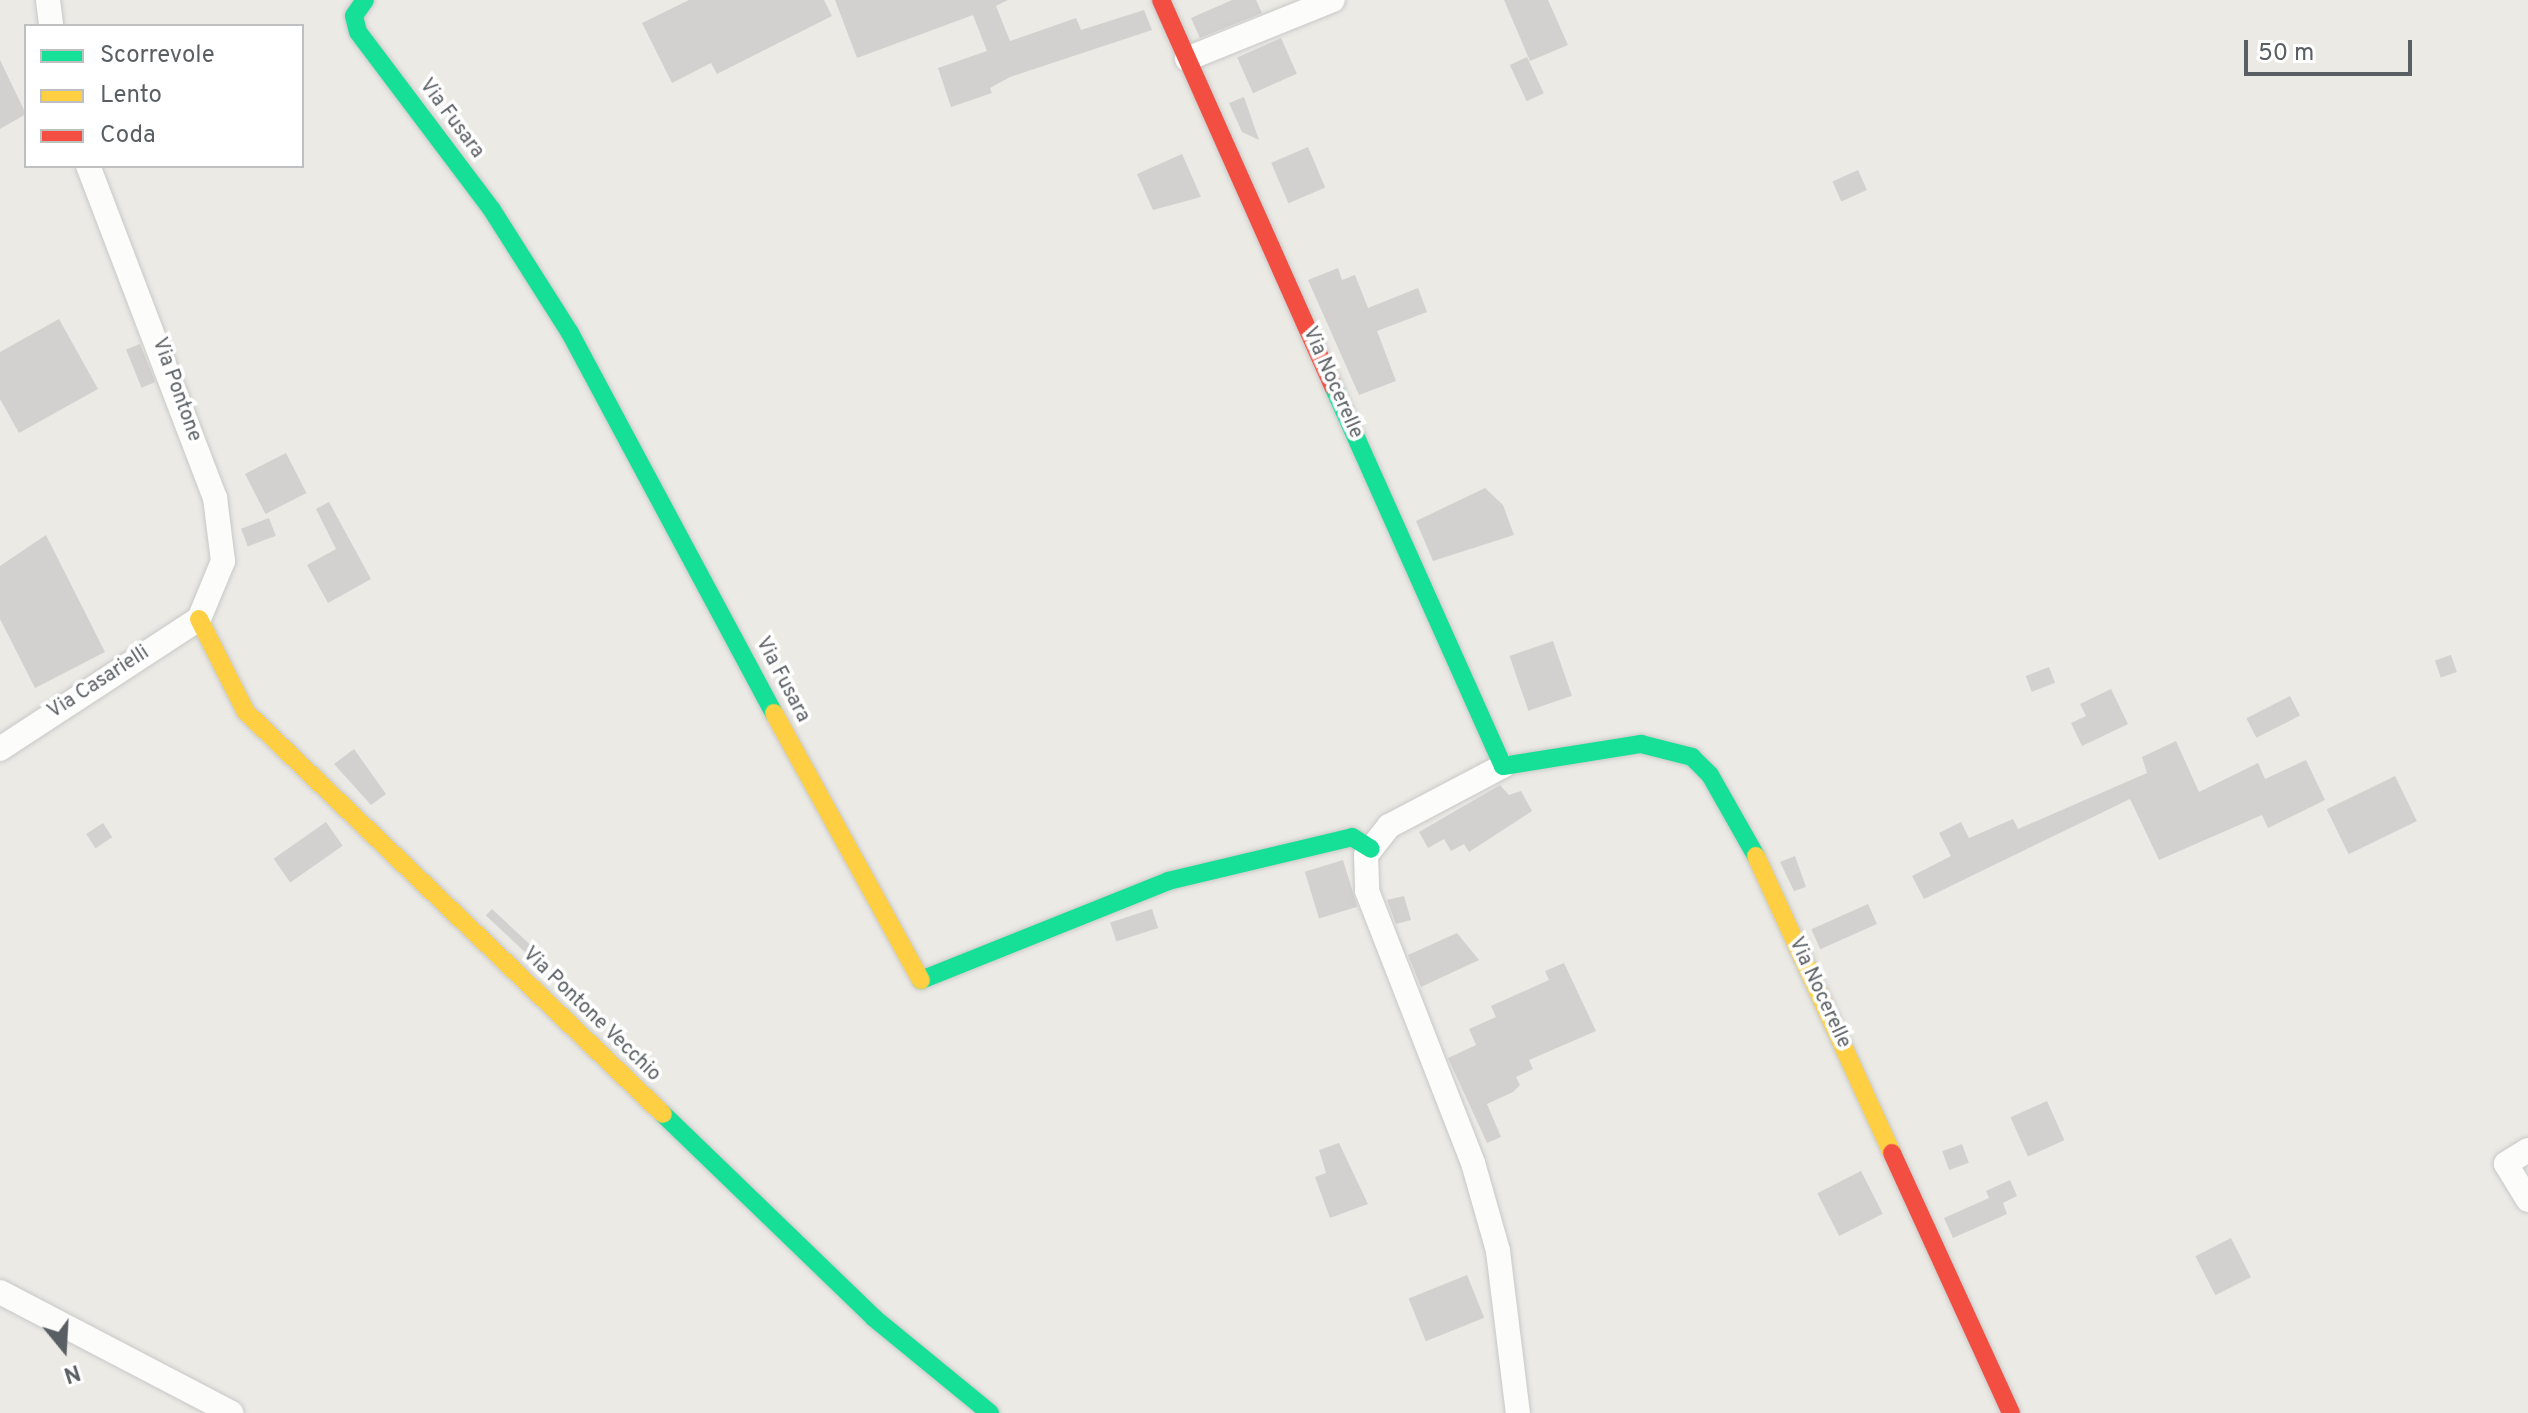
<!DOCTYPE html>
<style>
body{margin:0}
#map{position:relative;width:2528px;height:1413px;overflow:hidden;background:#ebeae5;font-family:Overpass,sans-serif}
div>[style]{position:absolute}
.building>*{inset:0;background:#d3d1cf;transform-origin:0 0}
.roads{filter:drop-shadow(0 0 2px #c8c8c7) drop-shadow(0 0 2px #c8c8c7)}
.street>*{height:24px;margin:-12px;padding:0 12px;transform-origin:12px;border-radius:12px;background:#fcfcfb}
.fast>*{height:18px;margin:-9px;padding:0 9px;transform-origin:9px;border-radius:9px;background:#16e098}
.slow>*{height:18px;margin:-9px;padding:0 9px;transform-origin:9px;border-radius:9px;background:#ffcf43}
.jam>*{height:18px;margin:-9px;padding:0 9px;transform-origin:9px;border-radius:9px;background:#f24e42}
span{translate:-50% -50%;white-space:nowrap;text-align:center;line-height:1.15;-webkit-text-stroke:7px #fff;paint-order:stroke}
.street-label{font-size:20px;color:#5a5f63}
.legend{position:absolute;left:24px;top:24px;width:280px;height:144px;box-sizing:border-box;background:#fff;border:2px solid #bdbfc1;margin:0;padding:10px 14px;list-style:none;font-size:24px;color:#5a5f63}
.legend li{display:flex;align-items:center;gap:16px;height:40px}
.legend b{width:40px;border:2px solid #bdbfc1}
.north{position:absolute;left:24px;top:1309px;width:80px;height:80px;-webkit-text-stroke:6px #fff;paint-order:stroke;rotate:162deg;font-size:22px;font-weight:700;line-height:32px;text-align:center;color:#5a5f63}
.north::after{content:'';display:block;margin:auto;width:28px;height:36px;background:#5a5f63;clip-path:polygon(50% 0,100% 100%,50% 72%,0 100%)}
.scale{position:absolute;left:2244px;top:40px;width:168px;height:36px;box-sizing:border-box;border:4px solid #5a5f63;border-top:0;padding-left:10px;font-size:24px;line-height:28px;white-space:nowrap;color:#5a5f63;-webkit-text-stroke:6px #fff;paint-order:stroke}
</style>
<div id="map">
<div class="building">
<i style="clip-path:polygon(689px 0,824px 0,832px 16px,717px 74px,711px 63px,672px 83px,642px 23px)"></i>
<i style="clip-path:polygon(835px 0,1008px 0,996px 6px,1010px 41px,1076px 18px,1081px 30px,1144px 10px,1152px 30px,1010px 77px,990px 88px,992px 93px,951px 107px,938px 68px,987px 51px,973px 15px,857px 58px)"></i>
<i style="clip-path:polygon(1232px 0,1256px 0,1262px 13px,1200px 38px,1191px 18px)"></i>
<i style="clip-path:polygon(1504px 0,1548px 0,1568px 45px,1530px 61px)"></i>
<i style="left:1281px;top:38px;width:39px;height:48px;rotate:66deg"></i>
<i style="left:1527px;top:57px;width:40px;height:19px;rotate:65deg"></i>
<i style="clip-path:polygon(0 60px,26px 114px,0 129px)"></i>
<i style="clip-path:polygon(1244px 97px,1259px 140px,1242px 132px,1229px 103px)"></i>
<i style="left:1308px;top:147px;width:44px;height:40px;rotate:67deg"></i>
<i style="clip-path:polygon(1182px 154px,1201px 197px,1153px 210px,1137px 174px)"></i>
<i style="left:1858px;top:170px;width:22px;height:28px;rotate:66deg"></i>
<i style="clip-path:polygon(1338px 268px,1342px 280px,1355px 275px,1368px 308px,1418px 288px,1427px 312px,1377px 331px,1396px 381px,1359px 395px,1308px 280px)"></i>
<i style="clip-path:polygon(59px 319px,98px 389px,19px 433px,0 399px,0 352px)"></i>
<i style="left:140px;top:344px;width:41px;height:15px;rotate:68deg"></i>
<i style="left:286px;top:453px;width:45px;height:46px;rotate:63deg"></i>
<i style="clip-path:polygon(1485px 488px,1503px 505px,1514px 535px,1433px 561px,1416px 521px)"></i>
<i style="clip-path:polygon(329px 502px,371px 579px,328px 603px,307px 565px,336px 549px,316px 509px)"></i>
<i style="left:269px;top:518px;width:19px;height:30px;rotate:69deg"></i>
<i style="clip-path:polygon(46px 535px,105px 652px,35px 688px,0 619px,0 566px)"></i>
<i style="left:1553px;top:641px;width:58px;height:46px;rotate:71deg"></i>
<i style="left:2451px;top:655px;width:18px;height:17px;rotate:71deg"></i>
<i style="left:2049px;top:667px;width:17px;height:25px;rotate:69deg"></i>
<i style="clip-path:polygon(2111px 689px,2128px 724px,2082px 746px,2071px 723px,2086px 716px,2080px 704px)"></i>
<i style="left:2290px;top:696px;width:22px;height:49px;rotate:63deg"></i>
<i style="clip-path:polygon(2176px 741px,2199px 792px,2258px 763px,2265px 779px,2306px 760px,2325px 800px,2268px 828px,2262px 815px,2159px 860px,2130px 799px,1924px 899px,1912px 876px,1951px 856px,1939px 833px,1961px 822px,1969px 838px,2013px 819px,2018px 829px,2147px 773px,2142px 757px)"></i>
<i style="clip-path:polygon(354px 749px,386px 794px,371px 805px,334px 764px)"></i>
<i style="left:2395px;top:776px;width:50px;height:76px;rotate:64deg"></i>
<i style="clip-path:polygon(1500px 785px,1509px 795px,1521px 791px,1532px 811px,1469px 852px,1464px 844px,1451px 851px,1444px 839px,1428px 848px,1419px 832px)"></i>
<i style="left:326px;top:822px;width:29px;height:64px;rotate:55deg"></i>
<i style="left:103px;top:823px;width:17px;height:20px;rotate:57deg"></i>
<i style="clip-path:polygon(1795px 856px,1806px 887px,1794px 891px,1780px 862px)"></i>
<i style="left:1343px;top:860px;width:49px;height:40px;rotate:73deg"></i>
<i style="clip-path:polygon(1404px 896px,1411px 920px,1396px 924px,1387px 900px)"></i>
<i style="left:1868px;top:904px;width:22px;height:62px;rotate:66deg"></i>
<i style="left:492px;top:909px;width:74px;height:9px;rotate:43deg"></i>
<i style="left:1152px;top:909px;width:20px;height:44px;rotate:72deg"></i>
<i style="clip-path:polygon(1457px 933px,1479px 960px,1421px 987px,1408px 955px)"></i>
<i style="clip-path:polygon(1564px 963px,1596px 1031px,1529px 1060px,1533px 1069px,1516px 1077px,1520px 1085px,1513px 1092px,1487px 1104px,1501px 1137px,1487px 1143px,1448px 1058px,1476px 1045px,1469px 1029px,1496px 1017px,1491px 1006px,1549px 980px,1545px 971px)"></i>
<i style="left:2047px;top:1101px;width:43px;height:40px;rotate:66deg"></i>
<i style="clip-path:polygon(1339px 1143px,1368px 1204px,1330px 1218px,1315px 1177px,1326px 1173px,1319px 1150px)"></i>
<i style="left:1962px;top:1144px;width:20px;height:21px;rotate:70deg"></i>
<i style="left:1861px;top:1171px;width:48px;height:49px;rotate:63deg"></i>
<i style="clip-path:polygon(2010px 1180px,2017px 1196px,2003px 1203px,2007px 1214px,1953px 1238px,1944px 1218px,1989px 1198px,1986px 1191px)"></i>
<i style="left:2231px;top:1238px;width:44px;height:40px;rotate:63deg"></i>
<i style="left:1467px;top:1275px;width:46px;height:63px;rotate:68deg"></i>
</div>
<div class="roads">
<div class="street">
<i style="left:48px;top:0;width:26px;rotate:83deg"></i>
<i style="left:1187px;top:59px;width:157px;rotate:-22deg"></i>
<i style="left:0;top:749px;width:238px;rotate:-33.2deg"></i>
<i style="left:199px;top:619px;width:63px;rotate:-67.5deg"></i>
<i style="left:223px;top:561px;width:64px;rotate:-97.2deg"></i>
<i style="left:215px;top:498px;width:355px;rotate:-110.9deg"></i>
<i style="left:1503px;top:766px;width:129px;rotate:152.2deg"></i>
<i style="left:1389px;top:826px;width:37px;rotate:128deg"></i>
<i style="left:1366px;top:855px;width:36px;rotate:88deg"></i>
<i style="left:1367px;top:891px;width:292px;rotate:68.7deg"></i>
<i style="left:1473px;top:1163px;width:91px;rotate:74.1deg"></i>
<i style="left:1498px;top:1251px;width:163px;rotate:83deg"></i>
<i style="left:2528px;top:1150px;width:26px;rotate:148deg"></i>
<i style="left:2506px;top:1164px;width:42px;rotate:58.6deg"></i>
<i style="left:0;top:1292px;width:261px;rotate:27.6deg"></i>
</div>
<div class="fast">
<i style="left:365px;top:0;width:19px;rotate:125deg"></i>
<i style="left:354px;top:16px;width:16px;rotate:76deg"></i>
<i style="left:358px;top:32px;width:223px;rotate:53deg"></i>
<i style="left:492px;top:210px;width:146px;rotate:57.6deg"></i>
<i style="left:570px;top:333px;width:431px;rotate:61.8deg"></i>
<i style="left:1333px;top:386px;width:416px;rotate:65.9deg"></i>
<i style="left:1503px;top:766px;width:140px;rotate:-9.1deg"></i>
<i style="left:1641px;top:744px;width:53px;rotate:14.3deg"></i>
<i style="left:1692px;top:757px;width:25px;rotate:45deg"></i>
<i style="left:1710px;top:775px;width:93px;rotate:60.4deg"></i>
<i style="left:921px;top:980px;width:266px;rotate:-21.8deg"></i>
<i style="left:1168px;top:881px;width:189px;rotate:-13.4deg"></i>
<i style="left:1352px;top:837px;width:22px;rotate:32deg"></i>
<i style="left:663px;top:1114px;width:293px;rotate:44deg"></i>
<i style="left:874px;top:1318px;width:150px;rotate:39.3deg"></i>
</div>
<div class="slow">
<i style="left:199px;top:619px;width:104px;rotate:63.2deg"></i>
<i style="left:246px;top:712px;width:579px;rotate:43.95deg"></i>
<i style="left:774px;top:713px;width:305px;rotate:61.2deg"></i>
<i style="left:1756px;top:856px;width:327px;rotate:65.4deg"></i>
</div>
<div class="jam">
<i style="left:1161px;top:0;width:423px;rotate:66deg"></i>
<i style="left:1892px;top:1153px;width:286px;rotate:65.4deg"></i>
</div>
</div>
<div class="street-label">
<span style="left:451px;top:119px;rotate:53deg">Via Fusara</span>
<span style="left:1332px;top:383px;rotate:66deg">Via Nocerelle</span>
<span style="left:176px;top:390px;rotate:70deg">Via Pontone</span>
<span style="left:782px;top:680px;rotate:62deg">Via Fusara</span>
<span style="left:99px;top:683px;rotate:-33deg">Via Casarielli</span>
<span style="left:1819px;top:993px;rotate:65deg">Via Nocerelle</span>
<span style="left:591px;top:1015px;rotate:44deg">Via Pontone Vecchio</span>
</div>
<ul class="legend">
<li><b style="height:10px;background:#16e098"></b>Scorrevole</li>
<li><b style="height:10px;background:#ffcf43"></b>Lento</li>
<li><b style="height:10px;background:#f24e42"></b>Coda</li>
</ul>
<div class="north">N</div>
<div class="scale">50 m</div>
</div>
